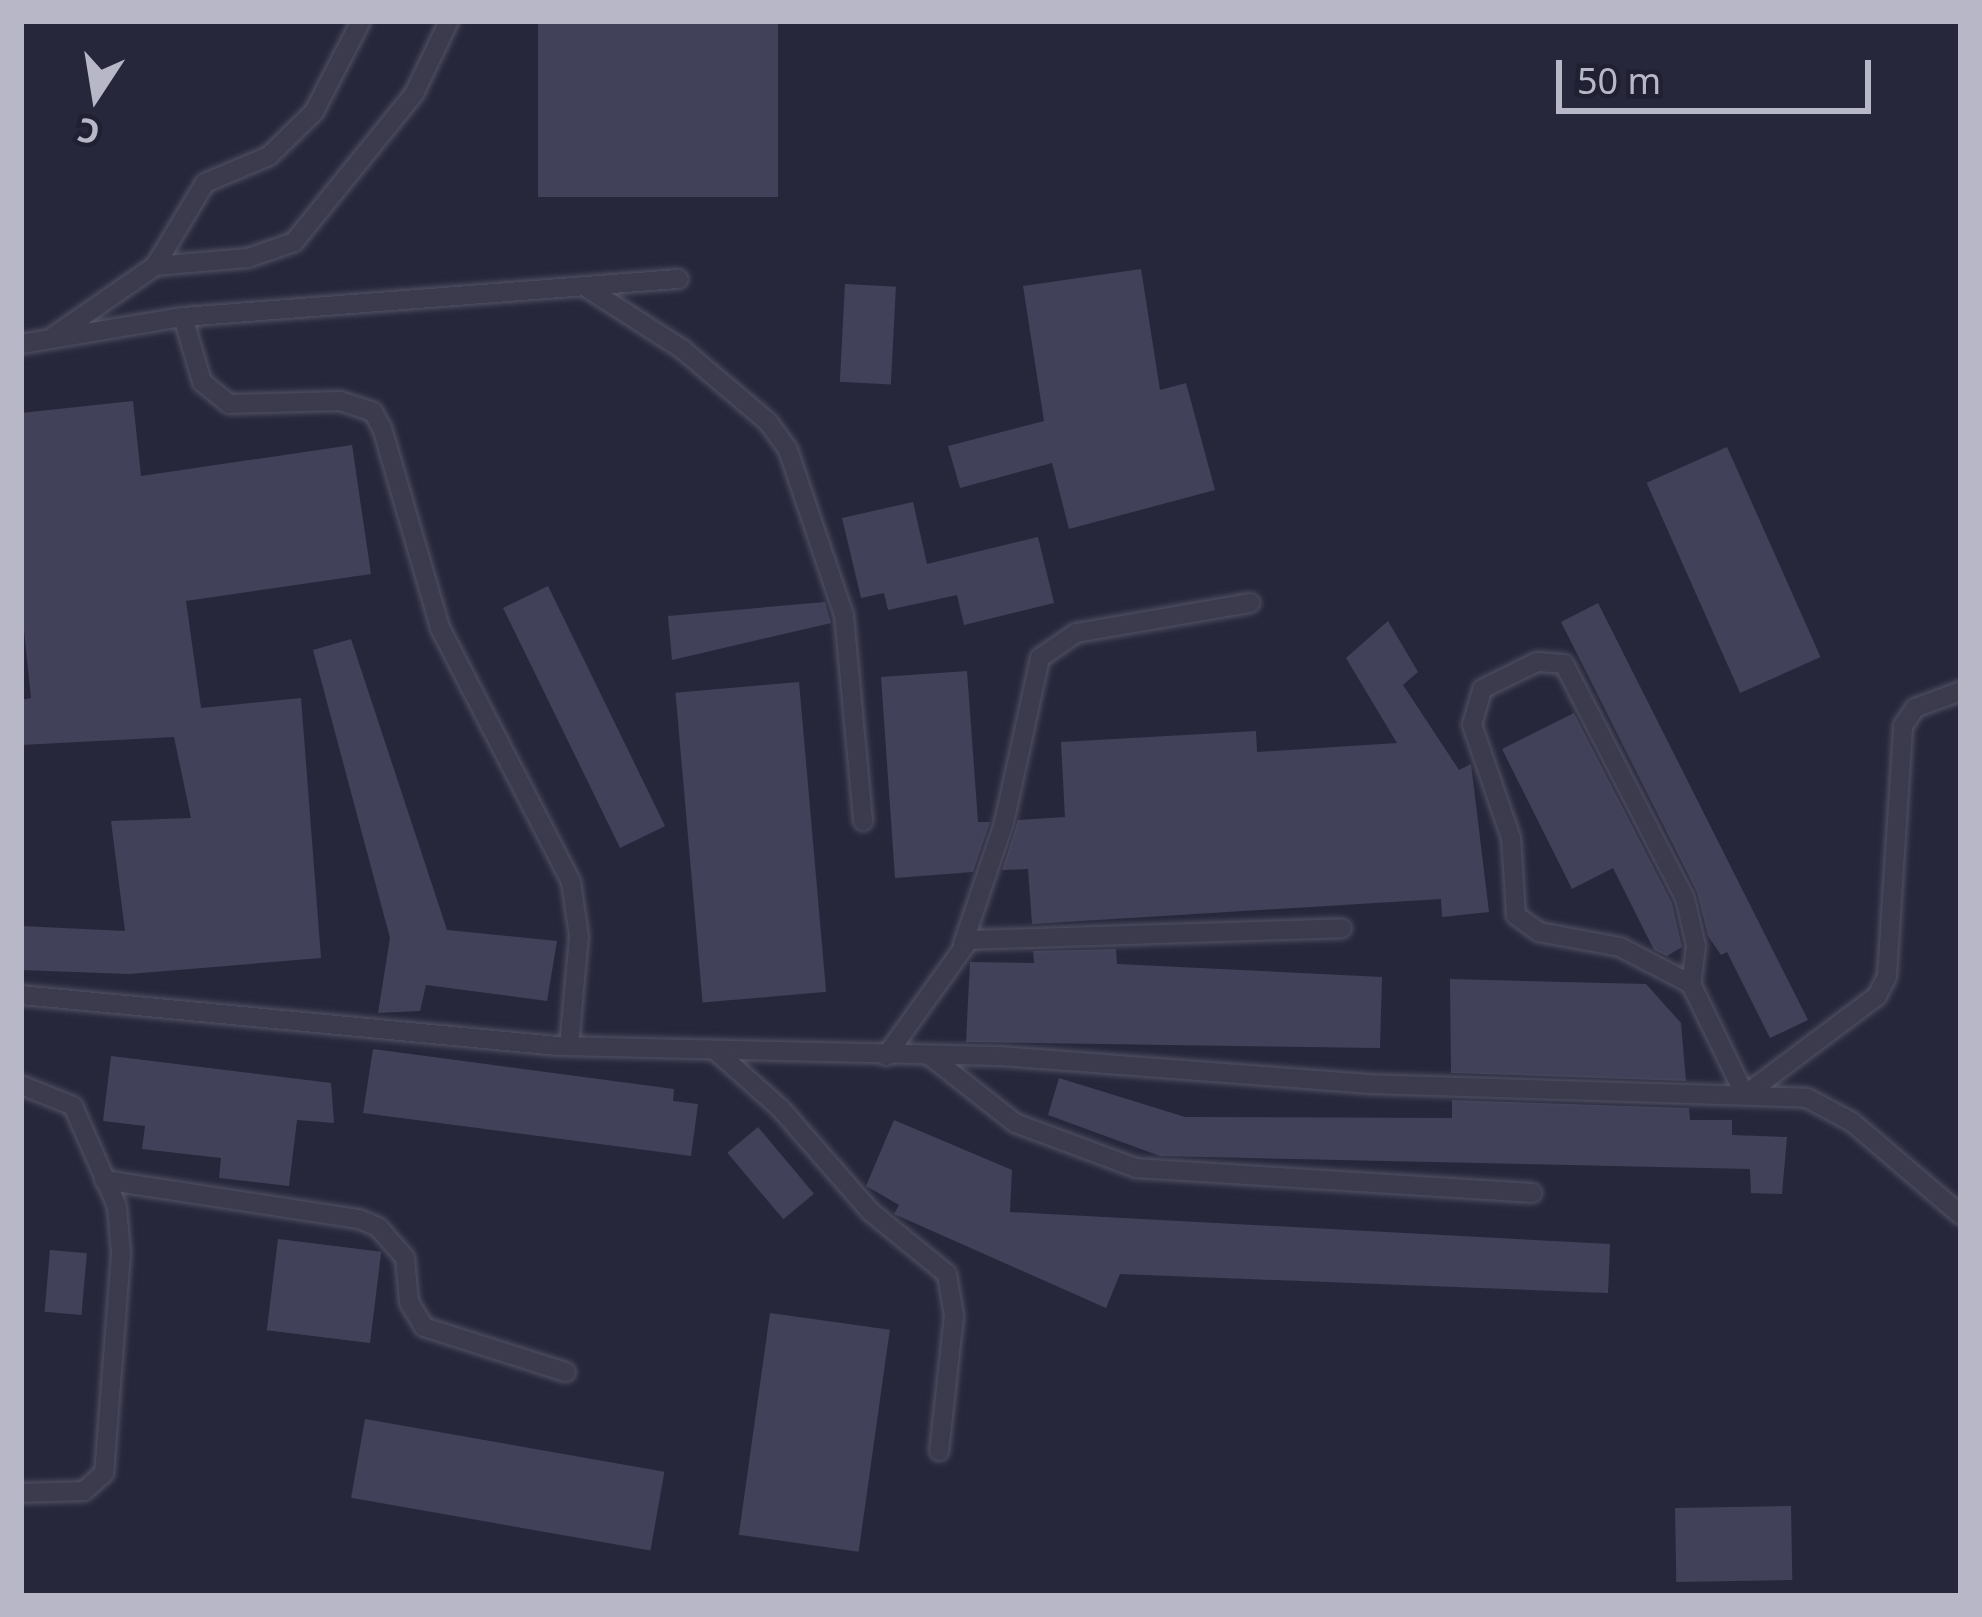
<!DOCTYPE html>
<meta charset="utf-8">
<style>
body{margin:0}
#map{position:relative;width:1982px;height:1617px;overflow:hidden;background:#27273c;font-family:"Noto Sans",sans-serif}
div>[style]{position:absolute}
.building>*{inset:0;background:#42415a;transform-origin:0 0}
.roads{filter:drop-shadow(0 0 3px #535365) drop-shadow(0 0 3px #535365)}
.service>*{height:18px;margin:-9px;padding:0 9px;transform-origin:9px;border-radius:9px;background:#3b3b4d}
span{translate:-50% -50%;white-space:nowrap;text-align:center;line-height:1.15;-webkit-text-stroke:10px #202032;paint-order:stroke}
.frame{position:absolute;inset:0;border:24px solid #b8b7c8;pointer-events:none}
.north{position:absolute;left:36px;top:36px;width:120px;height:120px;-webkit-text-stroke:9px #202032;paint-order:stroke;rotate:192deg;font-size:33px;font-weight:700;line-height:48px;text-align:center;color:#b8b7c8}
.north::after{content:'';display:block;margin:auto;width:42px;height:54px;background:#b8b7c8;clip-path:polygon(50% 0,100% 100%,50% 72%,0 100%)}
.scale{position:absolute;left:1556px;top:60px;width:315px;height:54px;box-sizing:border-box;border:6px solid #b8b7c8;border-top:0;padding-left:15px;font-size:36px;line-height:42px;white-space:nowrap;color:#b8b7c8;-webkit-text-stroke:9px #202032;paint-order:stroke}
</style>
<div id="map">
<div class="building">
<i style="left:538px;top:21px;width:240px;height:176px"></i>
<i style="clip-path:polygon(1141px 269px,1160px 390px,1186px 383px,1215px 490px,1069px 529px,1052px 463px,960px 488px,948px 446px,1044px 421px,1023px 286px)"></i>
<i style="left:845px;top:284px;width:51px;height:98px;rotate:3deg"></i>
<i style="clip-path:polygon(133px 401px,141px 476px,352px 445px,371px 574px,186px 601px,201px 708px,301px 698px,321px 958px,129px 974px,21px 970px,21px 926px,125px 931px,111px 821px,191px 818px,174px 737px,21px 745px,21px 700px,31px 698px,21px 602px,21px 413px)"></i>
<i style="left:1727px;top:447px;width:230px;height:88px;rotate:66deg"></i>
<i style="clip-path:polygon(913px 502px,927px 564px,1038px 537px,1054px 603px,964px 625px,957px 595px,888px 610px,884px 593px,861px 598px,842px 518px)"></i>
<i style="left:548px;top:586px;width:267px;height:50px;rotate:64deg"></i>
<i style="clip-path:polygon(825px 602px,831px 623px,672px 660px,668px 616px)"></i>
<i style="clip-path:polygon(1598px 603px,1808px 1020px,1770px 1038px,1727px 952px,1721px 955px,1708px 936px,1697px 892px,1561px 622px)"></i>
<i style="clip-path:polygon(1388px 621px,1418px 672px,1403px 685px,1459px 770px,1471px 764px,1489px 912px,1442px 917px,1441px 899px,1032px 924px,1028px 869px,1002px 870px,1018px 820px,1065px 817px,1061px 742px,1256px 731px,1257px 752px,1397px 743px,1346px 658px)"></i>
<i style="clip-path:polygon(351px 639px,447px 930px,557px 941px,547px 1001px,426px 985px,420px 1011px,378px 1013px,390px 938px,313px 650px)"></i>
<i style="clip-path:polygon(967px 671px,978px 822px,990px 822px,973px 872px,895px 878px,881px 677px)"></i>
<i style="left:799px;top:682px;width:311px;height:124px;rotate:85deg"></i>
<i style="clip-path:polygon(1574px 713px,1672px 903px,1682px 947px,1667px 956px,1654px 950px,1613px 868px,1572px 889px,1502px 749px)"></i>
<i style="clip-path:polygon(1116px 949px,1117px 964px,1382px 977px,1380px 1048px,966px 1042px,970px 962px,1034px 963px,1033px 951px)"></i>
<i style="clip-path:polygon(1450px 979px,1646px 984px,1681px 1023px,1686px 1081px,1451px 1073px)"></i>
<i style="clip-path:polygon(373px 1049px,674px 1089px,673px 1101px,698px 1104px,691px 1156px,363px 1113px)"></i>
<i style="clip-path:polygon(111px 1056px,331px 1083px,334px 1123px,297px 1120px,289px 1186px,219px 1178px,221px 1158px,142px 1149px,145px 1126px,103px 1121px)"></i>
<i style="clip-path:polygon(1059px 1078px,1185px 1117px,1452px 1118px,1452px 1100px,1689px 1108px,1690px 1120px,1732px 1120px,1732px 1135px,1787px 1137px,1782px 1194px,1751px 1193px,1750px 1169px,1160px 1156px,1048px 1115px)"></i>
<i style="clip-path:polygon(894px 1120px,1012px 1170px,1010px 1212px,1610px 1244px,1608px 1293px,1120px 1274px,1106px 1308px,894px 1214px,899px 1205px,866px 1186px)"></i>
<i style="left:758px;top:1127px;width:87px;height:40px;rotate:50deg"></i>
<i style="left:278px;top:1239px;width:104px;height:92px;rotate:7deg"></i>
<i style="left:50px;top:1250px;width:37px;height:62px;rotate:5deg"></i>
<i style="left:770px;top:1313px;width:121px;height:224px;rotate:8deg"></i>
<i style="left:365px;top:1419px;width:304px;height:80px;rotate:10deg"></i>
<i style="left:1791px;top:1506px;width:74px;height:116px;rotate:89deg"></i>
</div>
<div class="roads">
<div class="service">
<i style="left:155px;top:266px;width:97px;rotate:-58.9deg"></i>
<i style="left:205px;top:183px;width:69px;rotate:-22.9deg"></i>
<i style="left:269px;top:156px;width:63px;rotate:-44.4deg"></i>
<i style="left:314px;top:112px;width:102px;rotate:-62.7deg"></i>
<i style="left:587px;top:288px;width:113px;rotate:32.7deg"></i>
<i style="left:682px;top:349px;width:113px;rotate:40.3deg"></i>
<i style="left:768px;top:422px;width:34px;rotate:54deg"></i>
<i style="left:788px;top:450px;width:174px;rotate:71.3deg"></i>
<i style="left:844px;top:615px;width:207px;rotate:84.7deg"></i>
<i style="left:183px;top:317px;width:68px;rotate:73.7deg"></i>
<i style="left:202px;top:382px;width:35px;rotate:39deg"></i>
<i style="left:229px;top:404px;width:111px;rotate:-1.5deg"></i>
<i style="left:340px;top:401px;width:35px;rotate:18deg"></i>
<i style="left:373px;top:412px;width:18px;rotate:61deg"></i>
<i style="left:382px;top:428px;width:208px;rotate:73.8deg"></i>
<i style="left:440px;top:628px;width:286px;rotate:62.7deg"></i>
<i style="left:571px;top:882px;width:55px;rotate:81.6deg"></i>
<i style="left:579px;top:936px;width:110px;rotate:95.2deg"></i>
<i style="left:54px;top:336px;width:123px;rotate:-34.7deg"></i>
<i style="left:155px;top:266px;width:93px;rotate:-4.9deg"></i>
<i style="left:248px;top:258px;width:49px;rotate:-19.2deg"></i>
<i style="left:294px;top:242px;width:191px;rotate:-51deg"></i>
<i style="left:414px;top:94px;width:81px;rotate:-64.4deg"></i>
<i style="left:21px;top:344px;width:164px;rotate:-9.5deg"></i>
<i style="left:183px;top:317px;width:497px;rotate:-4.4deg"></i>
<i style="left:963px;top:944px;width:128px;rotate:-71.3deg"></i>
<i style="left:1004px;top:823px;width:169px;rotate:-77.7deg"></i>
<i style="left:1040px;top:658px;width:44px;rotate:-34.8deg"></i>
<i style="left:1076px;top:633px;width:177px;rotate:-9.8deg"></i>
<i style="left:1691px;top:984px;width:80px;rotate:-152.5deg"></i>
<i style="left:1620px;top:947px;width:82px;rotate:-169.5deg"></i>
<i style="left:1539px;top:932px;width:29px;rotate:-144deg"></i>
<i style="left:1516px;top:915px;width:77px;rotate:-93.7deg"></i>
<i style="left:1511px;top:838px;width:120px;rotate:-109deg"></i>
<i style="left:1472px;top:725px;width:37px;rotate:-74deg"></i>
<i style="left:1482px;top:689px;width:61px;rotate:-26.1deg"></i>
<i style="left:1537px;top:662px;width:27px;rotate:4deg"></i>
<i style="left:1564px;top:664px;width:263px;rotate:62.7deg"></i>
<i style="left:1685px;top:898px;width:49px;rotate:77.1deg"></i>
<i style="left:1696px;top:946px;width:38px;rotate:97deg"></i>
<i style="left:1691px;top:984px;width:123px;rotate:64.1deg"></i>
<i style="left:1745px;top:1095px;width:165px;rotate:-36.9deg"></i>
<i style="left:1877px;top:996px;width:22px;rotate:-63deg"></i>
<i style="left:1887px;top:976px;width:251px;rotate:-86.3deg"></i>
<i style="left:1903px;top:726px;width:22px;rotate:-56deg"></i>
<i style="left:1915px;top:708px;width:49px;rotate:-20.3deg"></i>
<i style="left:21px;top:995px;width:539px;rotate:5.43deg"></i>
<i style="left:558px;top:1046px;width:441px;rotate:1.3deg"></i>
<i style="left:999px;top:1056px;width:370px;rotate:4.3deg"></i>
<i style="left:1368px;top:1084px;width:439px;rotate:1.8deg"></i>
<i style="left:1807px;top:1098px;width:51px;rotate:28.1deg"></i>
<i style="left:1852px;top:1122px;width:143px;rotate:40.5deg"></i>
<i style="left:716px;top:1051px;width:87px;rotate:41.7deg"></i>
<i style="left:781px;top:1109px;width:137px;rotate:48.9deg"></i>
<i style="left:871px;top:1212px;width:98px;rotate:39.2deg"></i>
<i style="left:947px;top:1274px;width:43px;rotate:80.5deg"></i>
<i style="left:954px;top:1316px;width:136px;rotate:96.3deg"></i>
<i style="left:886px;top:1056px;width:143px;rotate:-54.4deg"></i>
<i style="left:969px;top:940px;width:373px;rotate:-1.8deg"></i>
<i style="left:930px;top:1056px;width:108px;rotate:38.2deg"></i>
<i style="left:1015px;top:1123px;width:129px;rotate:20.4deg"></i>
<i style="left:1136px;top:1168px;width:397px;rotate:3.6deg"></i>
<i style="left:21px;top:1085px;width:56px;rotate:22deg"></i>
<i style="left:73px;top:1106px;width:109px;rotate:66.3deg"></i>
<i style="left:117px;top:1206px;width:48px;rotate:85.2deg"></i>
<i style="left:121px;top:1254px;width:220px;rotate:94.4deg"></i>
<i style="left:104px;top:1473px;width:27px;rotate:138deg"></i>
<i style="left:84px;top:1491px;width:63px;rotate:178.2deg"></i>
<i style="left:104px;top:1180px;width:258px;rotate:8.7deg"></i>
<i style="left:359px;top:1219px;width:21px;rotate:23deg"></i>
<i style="left:378px;top:1227px;width:41px;rotate:48.9deg"></i>
<i style="left:405px;top:1258px;width:44px;rotate:84.8deg"></i>
<i style="left:409px;top:1302px;width:29px;rotate:59deg"></i>
<i style="left:424px;top:1327px;width:149px;rotate:17.6deg"></i>
</div>
</div>
<div class="frame"></div>
<div class="north">С</div>
<div class="scale">50 m</div>
</div>
